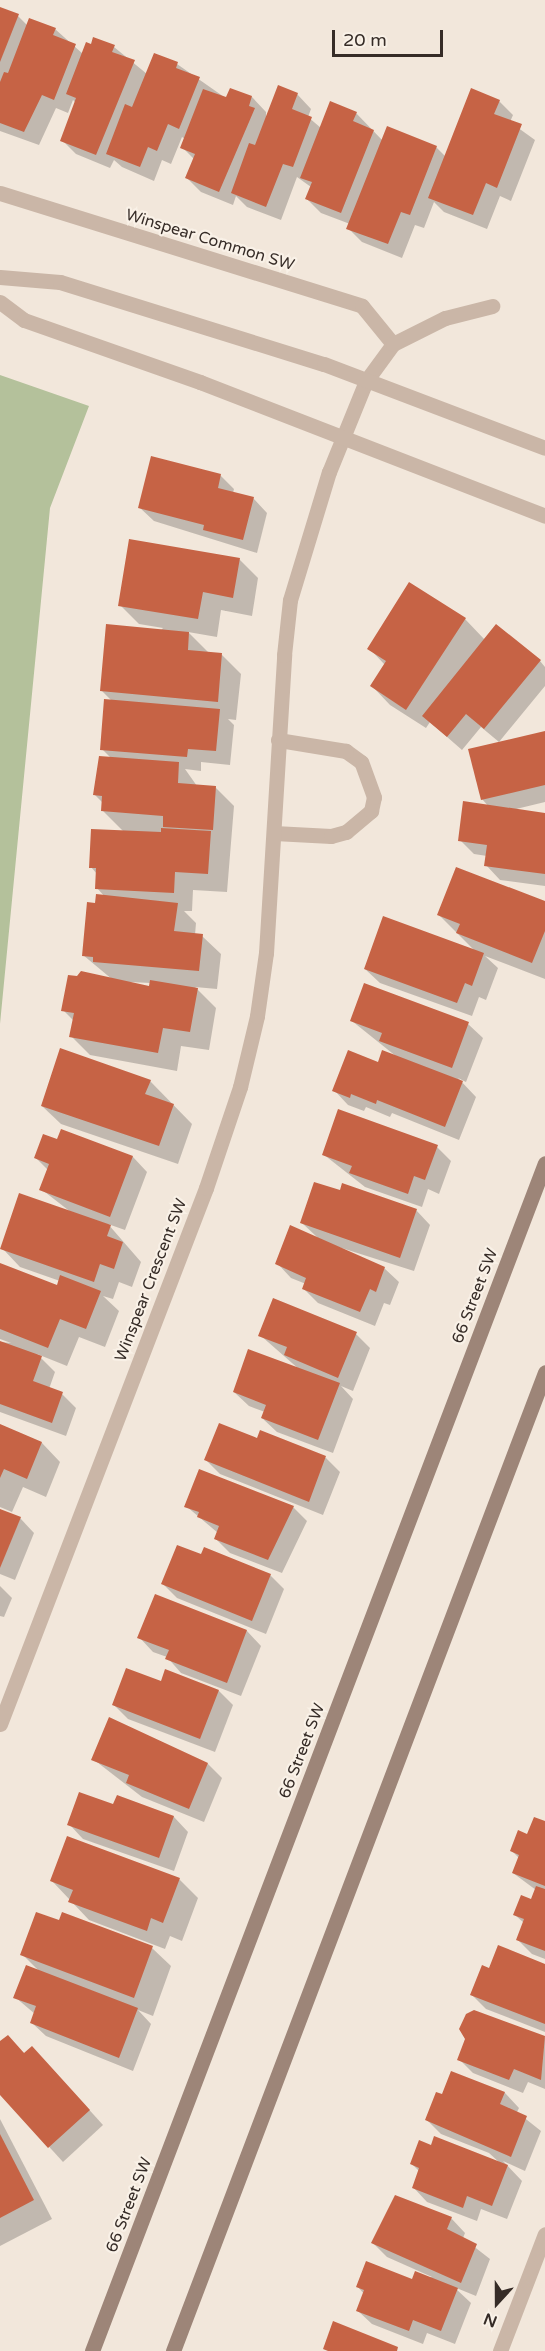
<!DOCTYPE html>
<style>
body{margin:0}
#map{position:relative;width:545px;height:2351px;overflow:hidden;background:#f2e7db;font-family:"Varela Round",sans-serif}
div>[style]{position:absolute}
.green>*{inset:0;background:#b4c19b}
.shadow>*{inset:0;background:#0003}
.building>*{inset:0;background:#c66345}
.minor>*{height:15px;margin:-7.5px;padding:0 7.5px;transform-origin:7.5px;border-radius:7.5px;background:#cab6a7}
.tertiary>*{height:15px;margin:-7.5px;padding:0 7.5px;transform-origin:7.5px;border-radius:7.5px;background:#cab6a7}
.secondary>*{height:15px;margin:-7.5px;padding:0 7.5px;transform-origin:7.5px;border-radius:7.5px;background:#9d8578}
span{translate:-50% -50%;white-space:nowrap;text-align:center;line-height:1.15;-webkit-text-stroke:4.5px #f9f1e7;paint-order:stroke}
.street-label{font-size:16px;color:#362c27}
.north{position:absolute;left:467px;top:2273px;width:60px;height:60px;-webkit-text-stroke:4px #f9f1e7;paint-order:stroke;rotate:201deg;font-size:16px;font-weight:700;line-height:24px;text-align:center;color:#362c27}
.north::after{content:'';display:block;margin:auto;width:21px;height:27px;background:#362c27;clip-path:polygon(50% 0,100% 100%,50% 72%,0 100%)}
.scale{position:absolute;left:332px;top:30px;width:111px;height:27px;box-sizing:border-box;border:3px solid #362c27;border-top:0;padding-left:8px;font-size:18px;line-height:21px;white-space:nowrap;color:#362c27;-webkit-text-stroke:4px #f9f1e7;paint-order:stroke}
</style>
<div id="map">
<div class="green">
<i style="clip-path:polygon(0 375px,89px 406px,50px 508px,0 1024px)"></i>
</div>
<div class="shadow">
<i style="clip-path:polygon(0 9px,18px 16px,28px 26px,55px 29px,83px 54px,114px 47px,147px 74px,177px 64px,227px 99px,252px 97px,266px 112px,266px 121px,297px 94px,311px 109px,308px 117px,321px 128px,356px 113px,383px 141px,436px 147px,446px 157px,499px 101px,513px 115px,510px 122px,535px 140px,511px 201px,500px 196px,487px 229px,444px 212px,434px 202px,424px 228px,415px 225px,402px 258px,362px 242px,348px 228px,350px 224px,321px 213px,307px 199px,311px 187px,297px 177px,281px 220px,247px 207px,236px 196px,233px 205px,201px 192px,187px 178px,194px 159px,182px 147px,185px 139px,182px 137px,171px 164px,162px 160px,154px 181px,122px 167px,114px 160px,110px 168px,76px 154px,62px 140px,76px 103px,73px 100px,68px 113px,56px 108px,39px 145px,0 131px)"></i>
<i style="clip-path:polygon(220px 475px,234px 489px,233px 493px,253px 498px,267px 513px,257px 553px,154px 521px,139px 507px)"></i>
<i style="clip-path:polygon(evenodd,239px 559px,258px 578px,252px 616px,221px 610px,217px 637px,188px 632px,208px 652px,222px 655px,241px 674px,236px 720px,228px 719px,234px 725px,230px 765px,201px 762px,201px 771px,185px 769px,197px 786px,215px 787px,234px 806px,227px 892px,193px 890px,192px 911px,184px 911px,196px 923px,195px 935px,202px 936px,221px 954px,217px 989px,195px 987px,216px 1008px,209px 1050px,181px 1046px,177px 1071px,90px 1055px,71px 1036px,74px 1021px,63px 1010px,113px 980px,83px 955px,96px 905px,105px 897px,97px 888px,97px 874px,91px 867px,123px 831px,103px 811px,103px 803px,94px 794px,111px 758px,102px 749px,112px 701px,102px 691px,163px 628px,139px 624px,120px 605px,239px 559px,129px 982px,151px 983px,150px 988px,129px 983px,129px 982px)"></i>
<i style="clip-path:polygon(465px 619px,485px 640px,540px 661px,545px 667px,545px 686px,499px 742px,481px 727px,462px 750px,430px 722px,426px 728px,390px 705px,372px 686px,385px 665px,369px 648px)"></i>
<i style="clip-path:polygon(545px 733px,545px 802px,512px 810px,545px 814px,545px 886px,500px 880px,486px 865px,487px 856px,474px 854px,460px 840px,489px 807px,482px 799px)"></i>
<i style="clip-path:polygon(545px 903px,545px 979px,485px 956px,498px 968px,486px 1000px,479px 997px,472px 1016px,380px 983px,365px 969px,475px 951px,439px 915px)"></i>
<i style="clip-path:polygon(352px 1021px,468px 1024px,483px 1038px,466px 1082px,458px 1078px,476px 1097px,459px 1140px,392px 1113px,390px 1117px,366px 1107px,364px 1111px,348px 1105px,334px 1090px,397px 1057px)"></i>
<i style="clip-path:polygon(150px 1081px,192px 1124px,178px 1164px,61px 1124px,42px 1106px)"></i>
<i style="clip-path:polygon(61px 1131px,133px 1157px,147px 1172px,125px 1230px,108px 1224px,141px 1262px,132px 1287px,119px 1282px,113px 1299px,103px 1296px,119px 1311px,105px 1347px,79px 1337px,67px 1366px,37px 1354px,55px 1372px,49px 1389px,62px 1394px,76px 1408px,66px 1436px,0 1412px,0 1342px,11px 1343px,0 1339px,0 1264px,57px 1287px,60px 1281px,20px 1267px,2px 1248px,72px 1213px,41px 1189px,48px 1170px,36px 1158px,58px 1141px)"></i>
<i style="clip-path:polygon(437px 1147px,451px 1161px,439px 1194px,428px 1189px,422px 1207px,365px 1187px,323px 1154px)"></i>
<i style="clip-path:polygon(416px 1210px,430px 1225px,414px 1271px,329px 1244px,384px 1268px,399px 1282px,390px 1305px,384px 1303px,375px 1326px,318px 1303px,304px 1289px,306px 1284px,291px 1278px,277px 1263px,318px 1238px,301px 1222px)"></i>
<i style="clip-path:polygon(356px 1334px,370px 1348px,353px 1391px,341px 1386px,353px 1399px,333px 1453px,277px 1432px,262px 1418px,265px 1412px,249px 1406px,234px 1392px,300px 1370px,260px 1335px)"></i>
<i style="clip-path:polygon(0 1426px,42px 1443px,60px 1462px,46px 1497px,23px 1487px,12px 1512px,0 1507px)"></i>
<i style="clip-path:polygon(261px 1432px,326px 1458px,340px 1472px,323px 1515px,220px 1474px,206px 1460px,258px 1440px)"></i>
<i style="clip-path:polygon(186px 1506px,293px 1507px,307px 1521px,282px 1573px,230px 1553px,216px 1539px,218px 1533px)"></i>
<i style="clip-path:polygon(0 1510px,20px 1518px,34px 1533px,15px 1580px,0 1574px)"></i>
<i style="clip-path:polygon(202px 1556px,270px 1575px,284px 1589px,266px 1634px,177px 1598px,163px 1584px)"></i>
<i style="clip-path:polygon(0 1586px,12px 1598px,4px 1617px,0 1616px)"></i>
<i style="clip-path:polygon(155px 1596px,247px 1631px,261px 1646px,241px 1696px,181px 1673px,167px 1657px,153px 1652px,139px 1637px)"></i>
<i style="clip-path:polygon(162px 1683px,219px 1691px,233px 1705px,215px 1752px,128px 1719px,114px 1705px)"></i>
<i style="clip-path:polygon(93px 1759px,208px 1764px,222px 1778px,204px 1822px,142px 1797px)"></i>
<i style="clip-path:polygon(117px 1797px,174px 1817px,188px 1832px,174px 1871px,83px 1839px,69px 1824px,114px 1806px)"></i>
<i style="clip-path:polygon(545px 1823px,545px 1959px,532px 1954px,518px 1940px,524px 1923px,515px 1915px,532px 1901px,536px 1890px,513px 1873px,519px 1858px,512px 1851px)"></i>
<i style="clip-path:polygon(179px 1879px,198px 1898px,182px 1941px,170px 1936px,165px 1949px,89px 1920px,52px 1881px)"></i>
<i style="clip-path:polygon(152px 1948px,171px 1966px,153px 2016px,138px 2010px,151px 2024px,133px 2071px,46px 2036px,31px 2022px,35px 2014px,15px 1997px,40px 1972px,22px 1954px)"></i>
<i style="clip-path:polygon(545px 1965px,545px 2032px,486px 2009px,472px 1995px,490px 1970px)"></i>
<i style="clip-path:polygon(474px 2012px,545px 2038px,545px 2089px,528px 2082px,523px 2093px,473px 2073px,459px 2059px)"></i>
<i style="clip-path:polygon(0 2043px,46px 2062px,103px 2125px,63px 2162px,0 2093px)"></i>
<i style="clip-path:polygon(452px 2073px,505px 2093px,519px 2108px,517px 2112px,541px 2131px,525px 2171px,503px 2161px,522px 2181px,507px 2219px,481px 2209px,477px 2221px,427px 2202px,413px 2187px,419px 2171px,412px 2164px,500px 2163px,489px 2153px,441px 2134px,427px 2120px,443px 2096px)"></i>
<i style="clip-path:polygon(0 2119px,52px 2219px,0 2246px)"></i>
<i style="clip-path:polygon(451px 2218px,465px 2233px,463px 2238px,490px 2259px,476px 2296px,454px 2287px,471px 2303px,455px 2344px,427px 2333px,423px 2344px,372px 2324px,357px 2310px,364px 2294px,358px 2287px,432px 2277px,387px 2257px,373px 2243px)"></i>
</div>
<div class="building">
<i style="clip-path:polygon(0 7px,19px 14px,0 62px)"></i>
<i style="clip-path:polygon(29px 18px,56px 28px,53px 35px,76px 44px,54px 100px,42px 95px,24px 132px,0 123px,0 82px,4px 72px,8px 73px)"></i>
<i style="clip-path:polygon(93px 37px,115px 45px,112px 52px,135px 60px,96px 155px,60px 141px,76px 98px,66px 94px,86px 42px,91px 44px)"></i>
<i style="clip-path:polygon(154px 53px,178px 62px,176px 68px,200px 77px,179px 129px,168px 124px,157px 151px,148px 147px,140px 167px,106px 154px,125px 104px,132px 107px)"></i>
<i style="clip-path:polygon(278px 85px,298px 93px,292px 109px,312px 117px,293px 167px,283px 164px,266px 207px,231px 193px,249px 143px,255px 145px)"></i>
<i style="clip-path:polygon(230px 88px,252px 96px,249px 106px,255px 108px,219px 192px,185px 178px,195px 154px,180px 148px,203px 89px,226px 97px)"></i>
<i style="clip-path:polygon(471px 88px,500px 100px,494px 114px,522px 124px,497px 188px,486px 183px,473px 215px,428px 198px)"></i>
<i style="clip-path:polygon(330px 101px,357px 112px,353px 121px,374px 130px,341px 213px,305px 199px,312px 182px,300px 178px)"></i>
<i style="clip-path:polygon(387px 126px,437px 146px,410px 215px,401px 212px,388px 244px,346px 229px)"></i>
<i style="clip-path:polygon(151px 456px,221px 474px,218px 488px,254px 497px,243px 540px,203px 530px,204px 525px,138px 508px)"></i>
<i style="clip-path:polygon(129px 539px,240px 558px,233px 598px,203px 592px,198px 619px,118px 606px)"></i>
<i style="clip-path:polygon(409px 582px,466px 618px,406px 710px,370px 686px,386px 661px,367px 649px)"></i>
<i style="clip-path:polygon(106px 624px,189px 632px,188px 650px,222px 653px,218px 702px,100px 691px)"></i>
<i style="clip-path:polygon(496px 624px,541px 660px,484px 729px,466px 714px,447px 737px,422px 716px)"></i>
<i style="clip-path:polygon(104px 699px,220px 709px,216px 751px,188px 749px,187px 757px,100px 750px)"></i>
<i style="clip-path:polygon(545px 731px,545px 785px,481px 800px,468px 749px)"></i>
<i style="clip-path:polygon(99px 756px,179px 762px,178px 783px,216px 786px,213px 830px,163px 827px,163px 816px,101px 811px,102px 796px,93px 795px)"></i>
<i style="clip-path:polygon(463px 801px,545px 813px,545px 874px,484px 866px,487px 845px,458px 841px)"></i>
<i style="clip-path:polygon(161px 828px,211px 831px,208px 874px,175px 872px,174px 893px,95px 889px,96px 868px,89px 868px,91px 829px,161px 832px)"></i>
<i style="clip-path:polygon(456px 867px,545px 901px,545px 931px,532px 963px,456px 933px,460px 924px,437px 915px)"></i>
<i style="clip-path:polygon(96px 894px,178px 903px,174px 931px,203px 934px,199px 971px,93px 962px,93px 957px,82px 956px,87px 902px,95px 903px)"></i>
<i style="clip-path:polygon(383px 916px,484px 953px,472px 986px,465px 983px,457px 1003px,364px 969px)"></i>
<i style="clip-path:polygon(81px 971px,149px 986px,150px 980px,198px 988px,190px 1032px,163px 1028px,158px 1053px,69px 1037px,74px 1013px,61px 1011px,68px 975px,77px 976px)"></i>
<i style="clip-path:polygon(364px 983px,469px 1022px,452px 1068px,379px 1041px,382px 1033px,350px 1021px)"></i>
<i style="clip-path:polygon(60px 1048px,151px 1080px,145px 1094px,174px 1104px,159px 1146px,41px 1106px)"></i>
<i style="clip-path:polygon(348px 1050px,378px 1062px,382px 1050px,463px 1081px,445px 1127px,377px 1100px,376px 1104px,351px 1094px,350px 1098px,332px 1091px)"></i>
<i style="clip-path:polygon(338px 1109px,438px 1145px,425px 1180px,414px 1176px,408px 1194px,349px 1173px,352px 1166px,322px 1155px)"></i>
<i style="clip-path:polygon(61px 1129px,133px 1156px,110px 1217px,39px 1190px,49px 1164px,34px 1158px,43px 1134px,57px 1139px)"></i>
<i style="clip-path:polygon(314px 1182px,340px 1190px,342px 1183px,417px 1209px,400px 1258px,300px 1223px)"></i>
<i style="clip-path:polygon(19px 1193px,111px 1225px,107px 1236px,123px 1242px,114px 1269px,100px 1264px,94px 1282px,0 1249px)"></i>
<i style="clip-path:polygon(290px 1225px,385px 1267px,376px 1292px,370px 1289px,360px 1312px,302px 1289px,306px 1278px,275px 1264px)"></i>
<i style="clip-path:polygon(0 1263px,57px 1285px,60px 1275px,101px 1291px,86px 1329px,60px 1319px,48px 1348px,0 1329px)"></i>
<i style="clip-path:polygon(273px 1298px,357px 1332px,338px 1378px,284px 1355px,287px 1347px,258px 1336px)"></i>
<i style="clip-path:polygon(0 1341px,42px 1356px,33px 1381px,63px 1392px,52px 1423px,0 1404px)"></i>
<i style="clip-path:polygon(248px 1349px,340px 1383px,318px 1440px,261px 1418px,266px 1405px,233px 1392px)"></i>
<i style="clip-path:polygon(219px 1423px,257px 1438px,260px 1430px,326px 1456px,309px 1502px,204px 1460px)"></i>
<i style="clip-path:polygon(0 1424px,42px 1442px,27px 1479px,4px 1469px,0 1478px)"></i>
<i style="clip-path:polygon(199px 1469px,294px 1506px,268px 1560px,214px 1539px,219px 1526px,197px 1517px,199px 1512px,184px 1507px)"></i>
<i style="clip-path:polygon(0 1509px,21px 1517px,0 1568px)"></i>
<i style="clip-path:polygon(177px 1545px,201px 1554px,204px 1547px,271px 1574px,252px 1621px,161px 1584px)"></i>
<i style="clip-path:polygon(155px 1594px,247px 1630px,227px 1683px,165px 1659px,169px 1650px,137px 1638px)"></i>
<i style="clip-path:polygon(126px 1668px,161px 1681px,165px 1669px,219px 1690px,200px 1739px,112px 1705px)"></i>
<i style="clip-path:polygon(109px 1717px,208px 1763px,189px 1809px,126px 1783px,129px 1775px,91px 1760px)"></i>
<i style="clip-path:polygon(79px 1792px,113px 1804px,117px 1795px,174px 1816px,159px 1858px,67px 1825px)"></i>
<i style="clip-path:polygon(534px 1817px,545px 1821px,545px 1886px,512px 1873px,519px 1855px,510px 1851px,518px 1830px,527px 1834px)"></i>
<i style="clip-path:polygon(67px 1836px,180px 1878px,163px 1923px,151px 1918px,147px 1931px,68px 1902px,73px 1890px,50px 1881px)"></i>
<i style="clip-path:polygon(536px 1886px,545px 1889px,545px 1951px,516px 1940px,524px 1919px,513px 1915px,521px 1895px,531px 1899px)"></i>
<i style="clip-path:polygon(36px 1912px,59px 1920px,62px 1912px,153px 1946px,134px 1998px,20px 1955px)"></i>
<i style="clip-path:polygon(498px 1945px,545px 1964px,545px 2024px,470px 1995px,482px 1965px,489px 1968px)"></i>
<i style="clip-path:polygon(26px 1965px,138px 2008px,119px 2058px,30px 2023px,36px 2006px,13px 1998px)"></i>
<i style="clip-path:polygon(474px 2010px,545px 2036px,541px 2080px,514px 2069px,509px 2080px,457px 2060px,465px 2039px,459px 2029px,466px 2014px)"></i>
<i style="clip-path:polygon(8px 2035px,24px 2053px,32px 2046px,90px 2110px,48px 2148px,0 2095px,0 2041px)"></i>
<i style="clip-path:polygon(451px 2071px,505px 2092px,500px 2104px,527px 2116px,511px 2157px,425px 2120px,436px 2092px,442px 2094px)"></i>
<i style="clip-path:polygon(0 2134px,34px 2200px,0 2218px)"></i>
<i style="clip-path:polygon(434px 2136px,508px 2165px,492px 2206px,467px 2196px,463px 2208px,412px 2188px,419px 2168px,410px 2164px,419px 2140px,431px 2145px)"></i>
<i style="clip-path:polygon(395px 2195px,452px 2217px,447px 2229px,477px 2244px,461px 2283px,371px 2243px)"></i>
<i style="clip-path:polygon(366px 2261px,412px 2279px,415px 2271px,458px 2288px,441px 2331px,413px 2320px,409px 2331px,356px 2311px,364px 2290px,356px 2287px)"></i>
<i style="clip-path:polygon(333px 2321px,398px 2347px,397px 2351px,328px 2351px,323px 2349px)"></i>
</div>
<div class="minor">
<i style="left:0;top:193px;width:379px;rotate:17.3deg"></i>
<i style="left:362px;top:306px;width:49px;rotate:50.8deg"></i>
<i style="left:274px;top:833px;width:57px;rotate:3deg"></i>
<i style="left:331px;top:836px;width:16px;rotate:-15deg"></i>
<i style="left:346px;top:832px;width:33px;rotate:-40deg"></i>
<i style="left:371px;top:811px;width:14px;rotate:-78deg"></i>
<i style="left:374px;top:797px;width:37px;rotate:-110deg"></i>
<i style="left:361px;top:762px;width:19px;rotate:-144deg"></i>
<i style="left:346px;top:751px;width:69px;rotate:-170.8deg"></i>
<i style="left:0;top:1724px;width:574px;rotate:-68.98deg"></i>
<i style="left:206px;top:1188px;width:107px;rotate:-71.4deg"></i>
<i style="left:240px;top:1087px;width:73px;rotate:-76.5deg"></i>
<i style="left:257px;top:1016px;width:64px;rotate:-81.9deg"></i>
<i style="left:266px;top:953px;width:299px;rotate:-86.5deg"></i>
<i style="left:284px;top:655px;width:55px;rotate:-83.8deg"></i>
<i style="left:290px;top:600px;width:134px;rotate:-73.1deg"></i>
<i style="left:329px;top:472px;width:98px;rotate:-67.9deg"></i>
<i style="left:366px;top:381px;width:46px;rotate:-53.9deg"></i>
<i style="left:393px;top:344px;width:58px;rotate:-26.6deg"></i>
<i style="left:445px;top:318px;width:49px;rotate:-14.3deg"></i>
<i style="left:500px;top:2351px;width:125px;rotate:-69deg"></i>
</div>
<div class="tertiary">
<i style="left:0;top:277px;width:60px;rotate:4.8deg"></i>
<i style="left:60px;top:282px;width:276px;rotate:17.3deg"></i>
<i style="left:324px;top:364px;width:236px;rotate:20.8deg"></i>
<i style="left:0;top:302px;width:30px;rotate:37deg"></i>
<i style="left:24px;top:320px;width:187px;rotate:19.4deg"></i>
<i style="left:200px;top:382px;width:370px;rotate:21.2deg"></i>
</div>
<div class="secondary">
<i style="left:92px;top:2351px;width:1271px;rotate:-69.13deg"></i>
<i style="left:173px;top:2351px;width:1047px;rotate:-69.19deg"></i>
</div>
<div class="street-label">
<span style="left:210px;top:240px;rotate:17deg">Winspear Common SW</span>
<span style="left:151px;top:1280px;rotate:-69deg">Winspear Crescent SW</span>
<span style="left:475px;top:1296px;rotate:-69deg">66 Street SW</span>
<span style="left:302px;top:1751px;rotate:-69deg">66 Street SW</span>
<span style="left:129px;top:2205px;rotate:-69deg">66 Street SW</span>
</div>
<div class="north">N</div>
<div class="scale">20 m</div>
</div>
